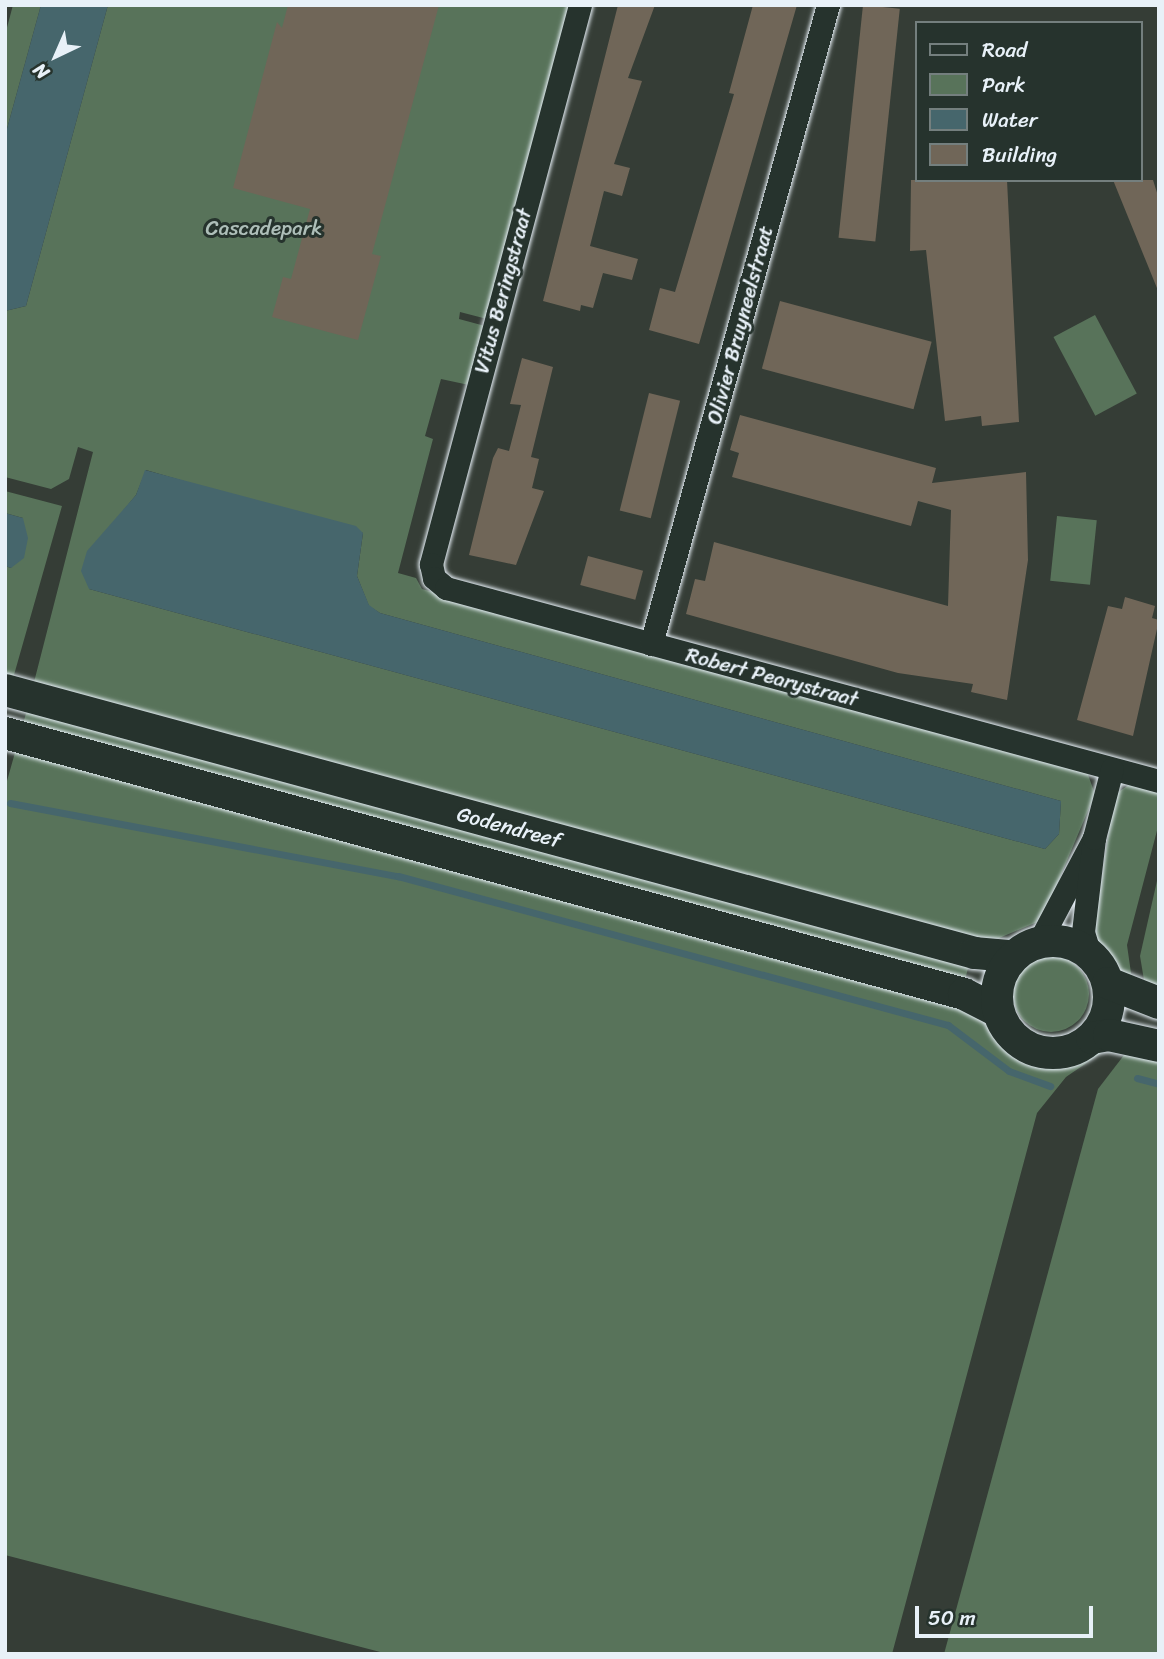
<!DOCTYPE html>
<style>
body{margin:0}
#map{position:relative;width:1164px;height:1659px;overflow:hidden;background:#353d36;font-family:Sriracha,sans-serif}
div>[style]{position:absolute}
.green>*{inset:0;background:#58735a;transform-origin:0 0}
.round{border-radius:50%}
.water>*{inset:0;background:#46666c}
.stream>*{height:7px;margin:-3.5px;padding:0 3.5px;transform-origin:3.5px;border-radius:3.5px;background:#46666c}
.building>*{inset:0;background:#706658;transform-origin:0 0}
.roads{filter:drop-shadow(0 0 2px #e8f1f8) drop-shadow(0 0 2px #e8f1f8)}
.street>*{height:23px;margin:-11.5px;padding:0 11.5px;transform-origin:11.5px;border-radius:11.5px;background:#26332d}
.secondary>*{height:32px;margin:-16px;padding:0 16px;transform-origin:16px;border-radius:16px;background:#26332d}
.secondary>.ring{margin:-16px;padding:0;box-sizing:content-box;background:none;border:32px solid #26332d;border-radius:50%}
span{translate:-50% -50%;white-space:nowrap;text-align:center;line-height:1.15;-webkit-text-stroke:6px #26332d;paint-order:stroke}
.park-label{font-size:21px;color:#aebfb9}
.street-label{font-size:21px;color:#e8f1f8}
.frame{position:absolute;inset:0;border:7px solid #e8f1f8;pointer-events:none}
.legend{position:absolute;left:915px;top:21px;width:228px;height:161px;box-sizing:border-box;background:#26332d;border:2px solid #747f7e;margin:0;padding:9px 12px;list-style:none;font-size:21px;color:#e8f1f8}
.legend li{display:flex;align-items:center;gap:14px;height:35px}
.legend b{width:35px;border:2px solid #747f7e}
.north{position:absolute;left:21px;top:21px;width:70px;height:70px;-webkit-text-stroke:5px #26332d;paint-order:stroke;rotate:224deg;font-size:19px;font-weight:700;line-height:28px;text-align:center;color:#e8f1f8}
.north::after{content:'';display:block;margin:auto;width:24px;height:32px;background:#e8f1f8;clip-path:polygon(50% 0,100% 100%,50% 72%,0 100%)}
.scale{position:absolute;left:915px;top:1606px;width:178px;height:32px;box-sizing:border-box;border:4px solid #e8f1f8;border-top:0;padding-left:9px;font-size:21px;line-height:24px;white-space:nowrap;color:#e8f1f8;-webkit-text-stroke:5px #26332d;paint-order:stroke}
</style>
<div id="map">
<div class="green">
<i style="clip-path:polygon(13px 5px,41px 5px,5px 136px,5px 35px)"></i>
<i style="clip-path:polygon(evenodd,108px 5px,572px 5px,487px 319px,460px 312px,459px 319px,485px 326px,469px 385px,441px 379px,425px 436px,433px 439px,398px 573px,416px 578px,422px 589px,1087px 772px,1095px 794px,1042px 920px,985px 944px,32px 690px,93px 452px,78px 447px,69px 479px,51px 489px,5px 477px,5px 311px,26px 306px,108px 5px,146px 470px,363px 533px,357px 576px,369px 606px,380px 613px,1061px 801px,1059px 834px,1045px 849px,89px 589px,100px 539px,136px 495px,146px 470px)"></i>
<i style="left:1095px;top:315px;width:89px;height:47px;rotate:62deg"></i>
<i style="clip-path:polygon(5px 491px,62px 506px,12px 682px,5px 680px,5px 566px,11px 568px,23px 518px,5px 513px)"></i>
<i style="left:1057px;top:516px;width:40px;height:65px;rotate:6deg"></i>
<i style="left:29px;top:702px;width:976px;height:29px;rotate:15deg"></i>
<i style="clip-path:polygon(18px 742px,963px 1000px,1008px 1046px,1036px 1062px,1067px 1062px,1107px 1049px,1066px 1077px,1037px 1113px,892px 1654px,388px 1654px,5px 1555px,5px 788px)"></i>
<i style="clip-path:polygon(1133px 782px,1159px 789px,1159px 823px,1127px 945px,1132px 980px,1113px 971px,1093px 939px,1114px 795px)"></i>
<i style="clip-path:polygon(1159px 872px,1159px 995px,1146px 992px,1140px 956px)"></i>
<i class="round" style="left:1013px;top:956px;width:76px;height:76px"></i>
<i style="clip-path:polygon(1131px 1046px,1159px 1052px,1159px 1654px,944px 1654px,1098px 1089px)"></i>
</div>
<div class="water">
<i style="clip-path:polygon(41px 5px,108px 5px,26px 306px,5px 311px,5px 136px)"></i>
<i style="clip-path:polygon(145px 470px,356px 526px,363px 533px,357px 576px,369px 605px,380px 613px,1061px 801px,1059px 834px,1045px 849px,89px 589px,81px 571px,87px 551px,136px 495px)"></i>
<i style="clip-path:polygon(5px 513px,23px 518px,28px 538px,24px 558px,11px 568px,5px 566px)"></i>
</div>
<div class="stream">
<i style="left:10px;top:803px;width:395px;rotate:10.7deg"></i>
<i style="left:398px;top:876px;width:570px;rotate:15.16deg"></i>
<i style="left:948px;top:1025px;width:76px;rotate:37deg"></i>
<i style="left:1009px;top:1071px;width:44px;rotate:20.1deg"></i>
<i style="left:1137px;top:1078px;width:23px;rotate:15deg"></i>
</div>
<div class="building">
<i style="clip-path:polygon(288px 5px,439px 5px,372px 254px,381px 256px,358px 340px,272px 317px,283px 277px,291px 279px,310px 209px,233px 188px,277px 22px,282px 28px)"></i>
<i style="clip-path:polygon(618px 5px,655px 5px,628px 78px,642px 81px,614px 164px,630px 168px,622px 196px,604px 191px,590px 246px,638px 259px,632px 280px,603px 273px,593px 308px,581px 305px,580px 311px,543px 301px)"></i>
<i style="clip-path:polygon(753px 5px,797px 5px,699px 344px,649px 330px,660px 288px,675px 292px,734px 94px,729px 93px)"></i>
<i style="left:863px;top:5px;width:37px;height:234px;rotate:6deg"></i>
<i style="clip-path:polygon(911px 180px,1007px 180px,1019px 422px,982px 426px,981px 416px,945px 421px,926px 250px,910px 251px)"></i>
<i style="clip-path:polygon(1113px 180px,1153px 180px,1159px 199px,1159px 293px)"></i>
<i style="left:780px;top:301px;width:157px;height:70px;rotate:15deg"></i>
<i style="clip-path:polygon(522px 358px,553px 367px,531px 457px,539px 459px,532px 488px,544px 491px,516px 565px,469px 555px,493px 458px,498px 448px,509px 451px,521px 405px,510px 404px)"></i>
<i style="left:649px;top:393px;width:32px;height:121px;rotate:14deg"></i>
<i style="clip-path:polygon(740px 415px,936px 468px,932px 483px,1026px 472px,1028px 560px,1007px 700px,971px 692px,973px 684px,898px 673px,686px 614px,695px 579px,705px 581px,714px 542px,948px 606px,951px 510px,918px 501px,911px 526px,732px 477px,739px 453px,730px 450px)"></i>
<i style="left:588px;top:556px;width:57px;height:30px;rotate:15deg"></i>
<i style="clip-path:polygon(1125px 597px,1155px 606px,1152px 618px,1159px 620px,1133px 736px,1077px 720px,1108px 606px,1122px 609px)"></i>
</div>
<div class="roads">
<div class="street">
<i style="left:580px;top:5px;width:579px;rotate:104.93deg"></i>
<i style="left:431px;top:564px;width:14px;rotate:78deg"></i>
<i style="left:434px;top:578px;width:16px;rotate:40deg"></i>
<i style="left:446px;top:588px;width:739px;rotate:15.15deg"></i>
<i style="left:651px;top:644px;width:663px;rotate:-74.52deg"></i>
<i style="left:1039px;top:942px;width:118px;rotate:-62.1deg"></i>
<i style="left:1090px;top:955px;width:24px;rotate:-107deg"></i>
<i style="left:1083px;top:932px;width:95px;rotate:-83.3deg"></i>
<i style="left:1094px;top:838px;width:71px;rotate:-75.4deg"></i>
</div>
<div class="secondary">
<i style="left:5px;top:690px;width:1005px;rotate:15.17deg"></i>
<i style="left:975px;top:953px;width:38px;rotate:5deg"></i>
<i style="left:5px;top:733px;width:994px;rotate:15.22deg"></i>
<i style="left:964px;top:994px;width:38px;rotate:27deg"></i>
<i class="ring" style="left:997px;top:941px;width:80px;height:80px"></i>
<i style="left:1108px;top:983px;width:55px;rotate:21.4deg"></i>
<i style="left:1092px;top:1038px;width:17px;rotate:-10deg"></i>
<i style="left:1109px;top:1035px;width:51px;rotate:12.4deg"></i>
</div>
</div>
<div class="park-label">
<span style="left:264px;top:228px">Cascadepark</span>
</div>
<div class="street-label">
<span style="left:503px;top:291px;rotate:-75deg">Vitus Beringstraat</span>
<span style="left:740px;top:325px;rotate:-75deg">Olivier Bruyneelstraat</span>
<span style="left:772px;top:677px;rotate:15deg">Robert Pearystraat</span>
<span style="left:509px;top:827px;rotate:15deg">Godendreef</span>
</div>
<div class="frame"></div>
<ul class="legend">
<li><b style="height:9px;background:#26332d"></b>Road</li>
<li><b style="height:19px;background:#58735a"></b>Park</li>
<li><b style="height:19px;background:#46666c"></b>Water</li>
<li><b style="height:19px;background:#706658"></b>Building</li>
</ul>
<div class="north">N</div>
<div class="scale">50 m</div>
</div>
